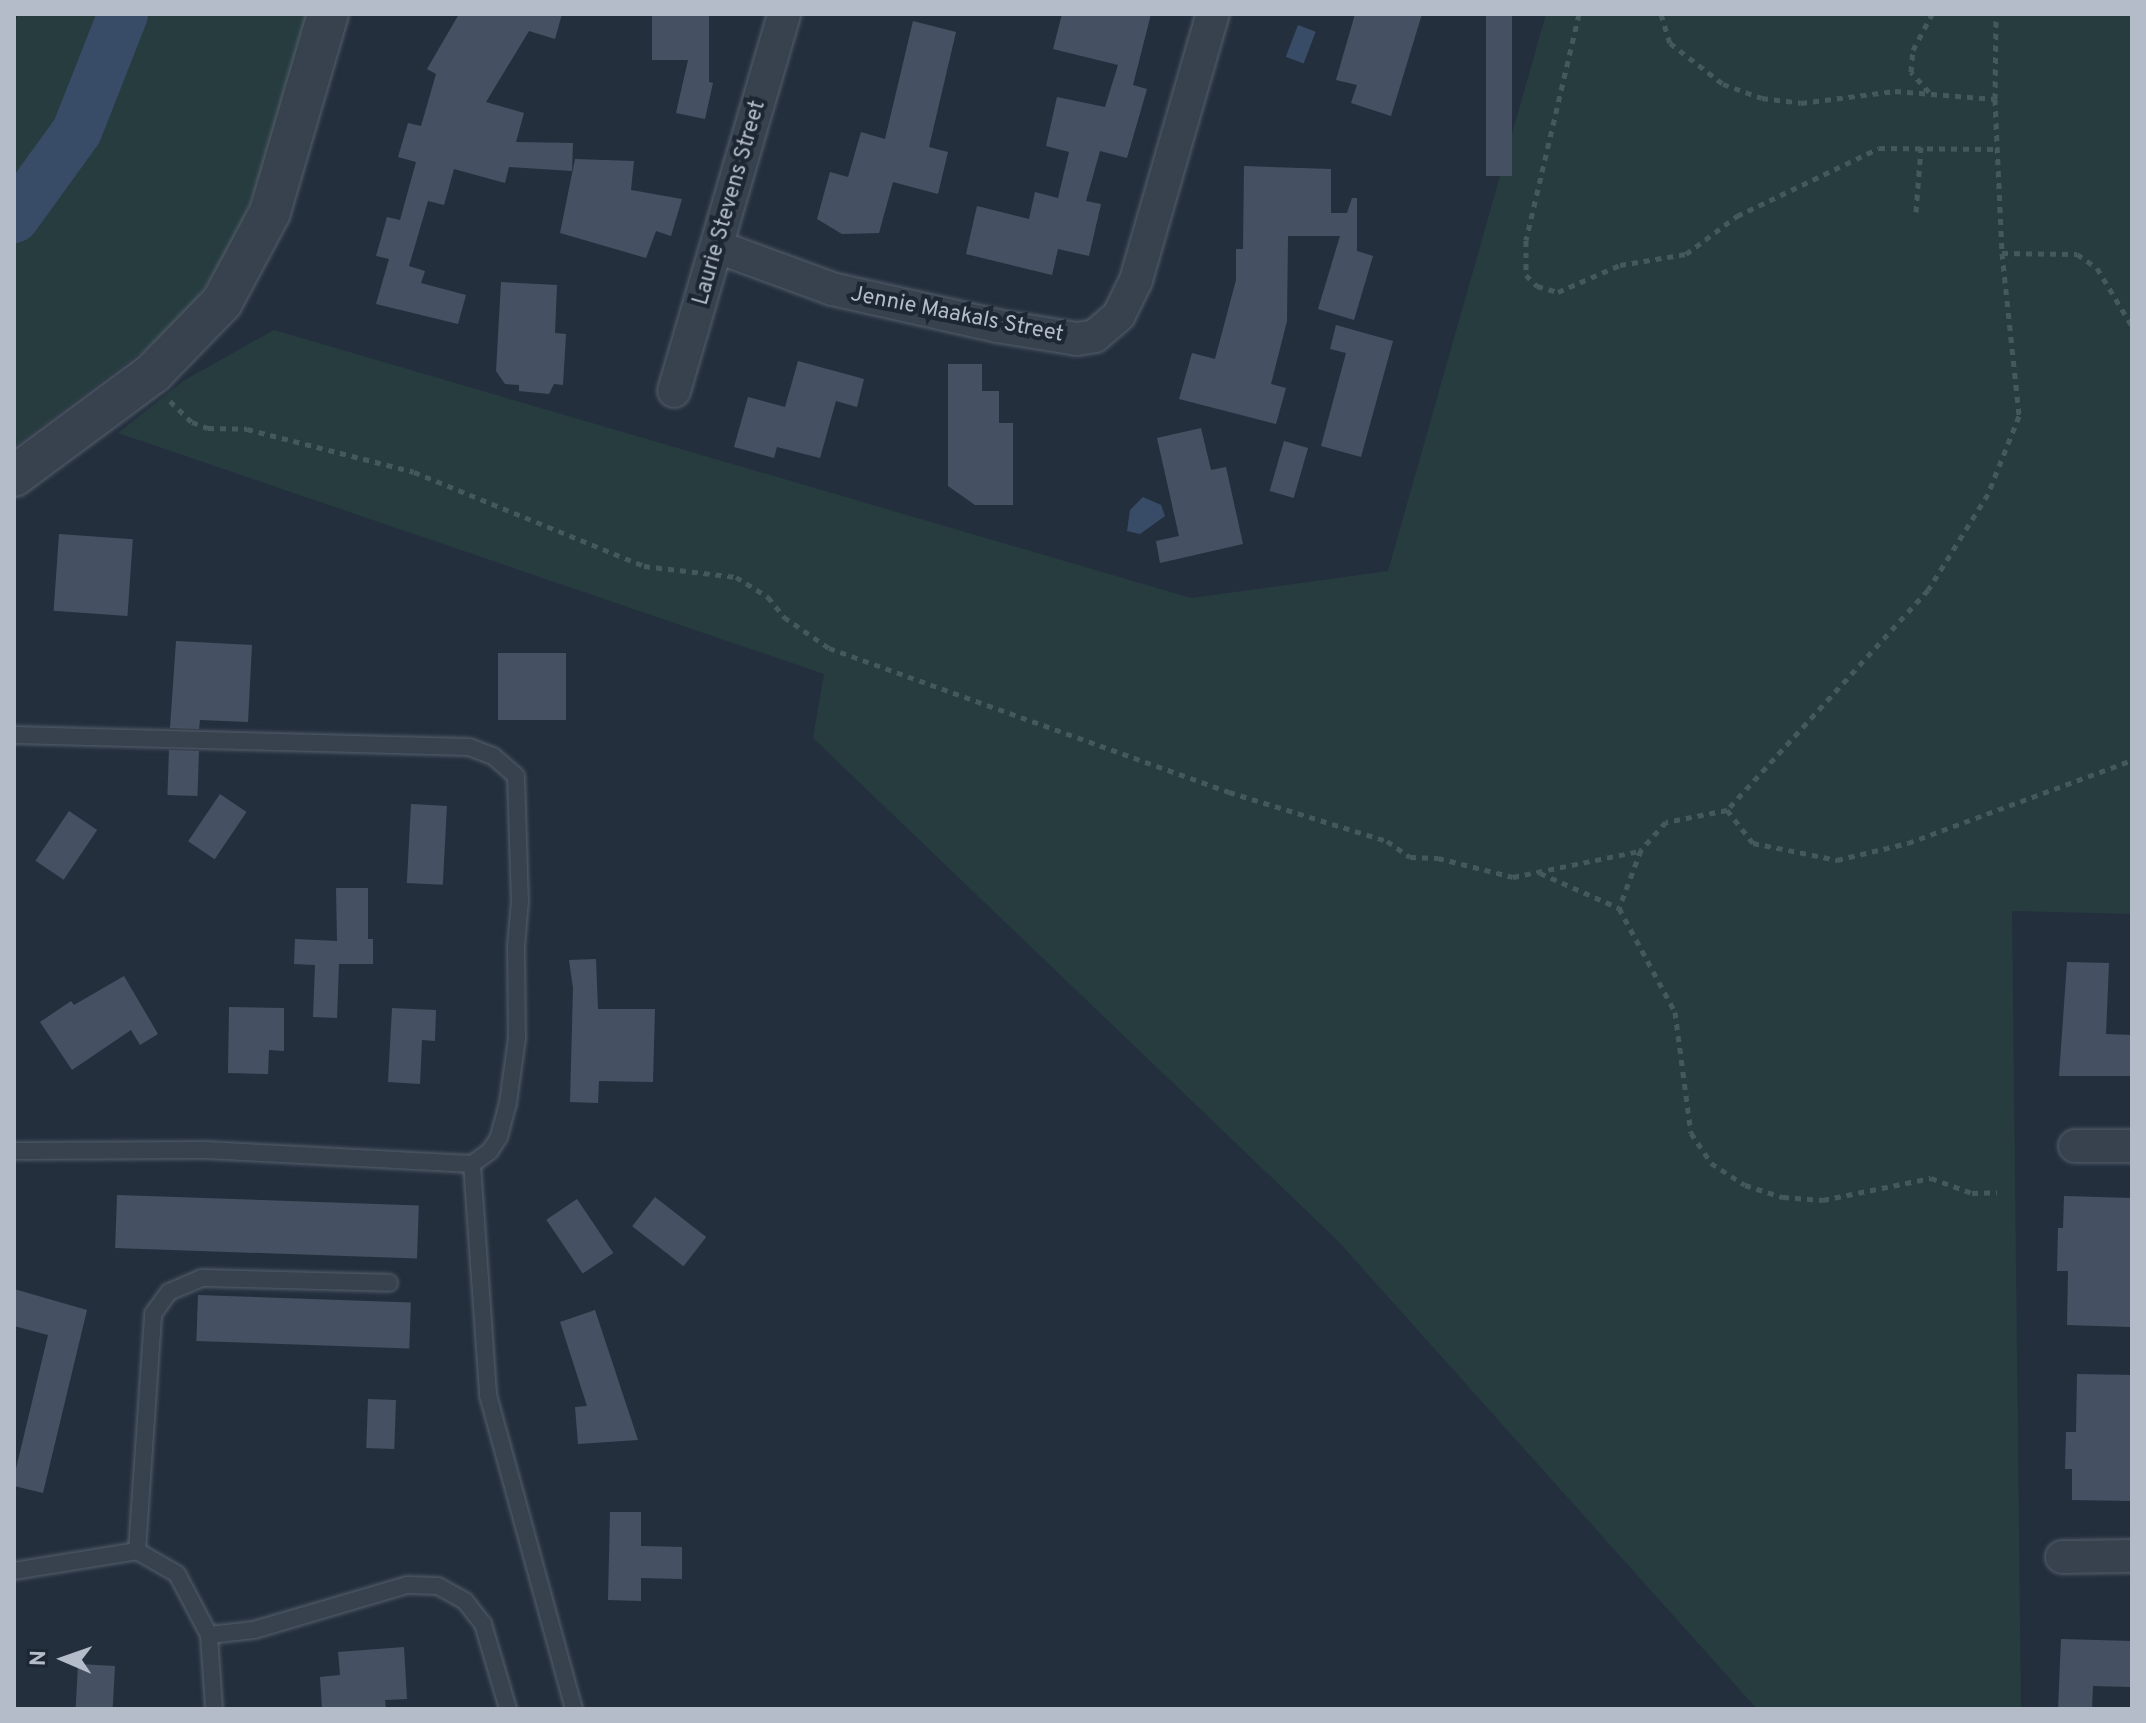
<!DOCTYPE html>
<style>
body{margin:0}
#map{position:relative;width:2146px;height:1723px;overflow:hidden;background:#242f3e;font-family:Overpass,sans-serif}
div>[style]{position:absolute}
.green>*{inset:0;background:#263c3f}
.water>*{inset:0;background:#394c67;transform-origin:0 0}
.river>*{height:50px;margin:-25px;padding:0 25px;transform-origin:25px;border-radius:25px;background:#394c67}
.building>*{inset:0;background:#455162;transform-origin:0 0}
.path>*{height:5px;margin-top:-2.5px;transform-origin:0;background:repeating-linear-gradient(90deg,#44595c 0 6px,transparent 0 12px)}
.roads{filter:drop-shadow(0 0 2px #565f6c) drop-shadow(0 0 2px #565f6c)}
.service>*{height:16px;margin:-8px;padding:0 8px;transform-origin:8px;border-radius:8px;background:#38414e}
.minor>*{height:32px;margin:-16px;padding:0 16px;transform-origin:16px;border-radius:16px;background:#38414e}
.tertiary>*{height:40px;margin:-20px;padding:0 20px;transform-origin:20px;border-radius:20px;background:#38414e}
span{translate:-50% -50%;white-space:nowrap;text-align:center;line-height:1.15;-webkit-text-stroke:8px #1d2633;paint-order:stroke}
.street-label{font-size:22px;color:#b4bcc9}
.frame{position:absolute;inset:0;border:16px solid #b4bcc9;pointer-events:none}
.north{position:absolute;left:24px;top:1619px;width:80px;height:80px;-webkit-text-stroke:6px #1d2633;paint-order:stroke;rotate:272deg;font-size:22px;font-weight:700;line-height:32px;text-align:center;color:#b4bcc9}
.north::after{content:'';display:block;margin:auto;width:28px;height:36px;background:#b4bcc9;clip-path:polygon(50% 0,100% 100%,50% 72%,0 100%)}
</style>
<div id="map">
<div class="green">
<i style="clip-path:polygon(18px 14px,308px 14px,271px 145px,244px 219px,224px 259px,197px 298px,162px 337px,14px 447px,14px 25px)"></i>
<i style="clip-path:polygon(1546px 14px,2132px 14px,2132px 914px,2012px 911px,2021px 1709px,1757px 1709px,1338px 1241px,813px 738px,824px 674px,118px 433px,183px 381px,274px 330px,1191px 598px,1388px 571px)"></i>
</div>
<div class="water">
<i style="left:1298px;top:25px;width:19px;height:34px;rotate:21deg"></i>
<i style="clip-path:polygon(1143px 497px,1161px 505px,1165px 516px,1140px 534px,1127px 531px,1130px 510px)"></i>
</div>
<div class="river">
<i style="left:14px;top:218px;width:107px;rotate:-54.1deg"></i>
<i style="left:77px;top:131px;width:126px;rotate:-68.5deg"></i>
</div>
<div class="building">
<i style="clip-path:polygon(459px 14px,562px 14px,555px 39px,529px 31px,486px 102px,524px 113px,516px 142px,573px 143px,572px 171px,509px 167px,505px 183px,454px 169px,444px 205px,428px 201px,409px 266px,425px 271px,421px 283px,466px 295px,458px 324px,376px 304px,389px 259px,376px 256px,387px 217px,400px 220px,416px 162px,398px 157px,408px 123px,421px 126px,436px 74px,427px 69px)"></i>
<i style="clip-path:polygon(652px 14px,709px 14px,709px 82px,713px 83px,705px 119px,676px 113px,688px 60px,652px 60px)"></i>
<i style="clip-path:polygon(1062px 14px,1151px 14px,1133px 85px,1147px 89px,1127px 158px,1100px 151px,1086px 201px,1101px 204px,1089px 256px,1058px 249px,1052px 275px,966px 254px,977px 206px,1029px 219px,1035px 192px,1058px 198px,1069px 152px,1046px 146px,1057px 97px,1105px 107px,1118px 65px,1053px 49px)"></i>
<i style="clip-path:polygon(1355px 14px,1422px 14px,1391px 116px,1351px 103px,1357px 85px,1336px 80px)"></i>
<i style="left:1486px;top:14px;width:26px;height:162px"></i>
<i style="clip-path:polygon(913px 21px,956px 32px,929px 147px,948px 152px,938px 194px,893px 182px,879px 233px,842px 234px,817px 219px,830px 172px,848px 177px,861px 132px,885px 139px)"></i>
<i style="clip-path:polygon(575px 159px,634px 161px,631px 190px,682px 199px,671px 236px,656px 231px,646px 258px,560px 233px)"></i>
<i style="clip-path:polygon(1244px 166px,1331px 169px,1331px 213px,1347px 213px,1352px 198px,1357px 198px,1357px 251px,1373px 256px,1354px 320px,1318px 309px,1340px 236px,1288px 236px,1287px 321px,1271px 384px,1286px 388px,1276px 424px,1179px 399px,1192px 353px,1215px 359px,1236px 280px,1236px 249px,1243px 249px)"></i>
<i style="clip-path:polygon(501px 282px,557px 285px,555px 333px,566px 334px,563px 385px,554px 384px,549px 394px,519px 391px,519px 385px,505px 384px,496px 371px)"></i>
<i style="clip-path:polygon(1336px 325px,1393px 341px,1361px 457px,1321px 446px,1346px 353px,1330px 349px)"></i>
<i style="clip-path:polygon(798px 361px,864px 379px,857px 407px,836px 401px,820px 458px,777px 447px,774px 458px,734px 447px,748px 397px,785px 407px)"></i>
<i style="clip-path:polygon(948px 364px,982px 364px,982px 391px,999px 391px,999px 423px,1013px 423px,1013px 505px,975px 505px,948px 486px)"></i>
<i style="clip-path:polygon(1201px 428px,1211px 470px,1226px 467px,1243px 544px,1160px 563px,1156px 541px,1179px 536px,1157px 438px)"></i>
<i style="left:1284px;top:441px;width:25px;height:52px;rotate:16deg"></i>
<i style="left:59px;top:534px;width:74px;height:77px;rotate:4deg"></i>
<i style="clip-path:polygon(176px 641px,252px 645px,248px 722px,200px 720px,199px 729px,170px 728px)"></i>
<i style="left:566px;top:653px;width:67px;height:68px;rotate:90deg"></i>
<i style="left:169px;top:750px;width:30px;height:45px;rotate:2deg"></i>
<i style="left:220px;top:794px;width:32px;height:57px;rotate:34deg"></i>
<i style="left:411px;top:804px;width:36px;height:79px;rotate:3deg"></i>
<i style="left:69px;top:811px;width:34px;height:60px;rotate:34deg"></i>
<i style="clip-path:polygon(336px 888px,368px 888px,368px 939px,373px 939px,373px 964px,339px 964px,337px 1018px,313px 1017px,315px 965px,294px 964px,295px 939px,337px 941px)"></i>
<i style="clip-path:polygon(596px 959px,598px 1009px,655px 1009px,653px 1082px,599px 1081px,598px 1103px,570px 1102px,573px 988px,569px 960px)"></i>
<i style="clip-path:polygon(2067px 962px,2109px 963px,2106px 1034px,2132px 1035px,2132px 1076px,2059px 1076px)"></i>
<i style="clip-path:polygon(124px 976px,158px 1034px,140px 1045px,131px 1030px,72px 1070px,40px 1022px,71px 1001px,74px 1005px)"></i>
<i style="clip-path:polygon(229px 1007px,284px 1008px,284px 1051px,269px 1050px,268px 1074px,228px 1073px)"></i>
<i style="clip-path:polygon(392px 1008px,436px 1010px,435px 1041px,422px 1040px,420px 1084px,388px 1082px)"></i>
<i style="left:117px;top:1195px;width:302px;height:53px;rotate:2deg"></i>
<i style="clip-path:polygon(2064px 1196px,2132px 1198px,2131px 1327px,2067px 1325px,2068px 1271px,2057px 1271px,2058px 1228px,2063px 1228px)"></i>
<i style="left:655px;top:1197px;width:65px;height:37px;rotate:38deg"></i>
<i style="left:577px;top:1199px;width:65px;height:37px;rotate:56deg"></i>
<i style="clip-path:polygon(14px 1289px,87px 1310px,43px 1493px,14px 1486px,14px 1477px,48px 1335px,14px 1326px)"></i>
<i style="left:198px;top:1295px;width:213px;height:46px;rotate:2deg"></i>
<i style="clip-path:polygon(595px 1310px,638px 1440px,578px 1444px,575px 1407px,587px 1406px,560px 1322px)"></i>
<i style="clip-path:polygon(2077px 1374px,2132px 1375px,2132px 1501px,2072px 1500px,2072px 1469px,2065px 1469px,2066px 1432px,2076px 1432px)"></i>
<i style="left:368px;top:1399px;width:28px;height:49px;rotate:2deg"></i>
<i style="clip-path:polygon(610px 1512px,641px 1512px,641px 1546px,682px 1547px,682px 1579px,641px 1578px,641px 1601px,608px 1600px)"></i>
<i style="clip-path:polygon(2061px 1639px,2132px 1641px,2132px 1687px,2093px 1686px,2092px 1709px,2058px 1709px)"></i>
<i style="clip-path:polygon(404px 1647px,407px 1699px,385px 1700px,386px 1709px,322px 1709px,320px 1677px,340px 1675px,338px 1652px)"></i>
<i style="left:78px;top:1664px;width:37px;height:45px;rotate:3deg"></i>
</div>
<div class="path">
<i style="left:1579px;top:14px;width:232px;rotate:103.2deg"></i>
<i style="left:1526px;top:240px;width:35px;rotate:90deg"></i>
<i style="left:1526px;top:275px;width:16px;rotate:45deg"></i>
<i style="left:1537px;top:286px;width:22px;rotate:16deg"></i>
<i style="left:1558px;top:292px;width:68px;rotate:-23.5deg"></i>
<i style="left:1620px;top:265px;width:67px;rotate:-9.5deg"></i>
<i style="left:1686px;top:254px;width:64px;rotate:-36.7deg"></i>
<i style="left:1737px;top:216px;width:157px;rotate:-25.6deg"></i>
<i style="left:1879px;top:148px;width:120px;rotate:0.5deg"></i>
<i style="left:1661px;top:14px;width:30px;rotate:73deg"></i>
<i style="left:1670px;top:43px;width:67px;rotate:37.7deg"></i>
<i style="left:1723px;top:84px;width:41px;rotate:19.7deg"></i>
<i style="left:1762px;top:98px;width:39px;rotate:7deg"></i>
<i style="left:1801px;top:103px;width:95px;rotate:-7.3deg"></i>
<i style="left:1895px;top:91px;width:100px;rotate:4.6deg"></i>
<i style="left:1995px;top:99px;width:154px;rotate:87.4deg"></i>
<i style="left:2002px;top:253px;width:164px;rotate:84deg"></i>
<i style="left:2019px;top:416px;width:84px;rotate:111.7deg"></i>
<i style="left:1988px;top:494px;width:113px;rotate:122deg"></i>
<i style="left:1928px;top:590px;width:298px;rotate:132.4deg"></i>
<i style="left:1727px;top:810px;width:62px;rotate:168.9deg"></i>
<i style="left:1666px;top:822px;width:38px;rotate:132deg"></i>
<i style="left:1641px;top:850px;width:62px;rotate:110.8deg"></i>
<i style="left:1619px;top:908px;width:118px;rotate:61.7deg"></i>
<i style="left:1675px;top:1012px;width:122px;rotate:82.5deg"></i>
<i style="left:1691px;top:1133px;width:36px;rotate:56deg"></i>
<i style="left:1711px;top:1163px;width:40px;rotate:32.9deg"></i>
<i style="left:1745px;top:1185px;width:40px;rotate:18deg"></i>
<i style="left:1783px;top:1197px;width:40px;rotate:4.3deg"></i>
<i style="left:1823px;top:1200px;width:110px;rotate:-11.5deg"></i>
<i style="left:1931px;top:1178px;width:44px;rotate:20.1deg"></i>
<i style="left:1972px;top:1193px;width:25px;rotate:-2deg"></i>
<i style="left:1929px;top:92px;width:27px;rotate:-132deg"></i>
<i style="left:1911px;top:72px;width:22px;rotate:-85deg"></i>
<i style="left:1913px;top:50px;width:41px;rotate:-62.2deg"></i>
<i style="left:1995px;top:99px;width:85px;rotate:-89.3deg"></i>
<i style="left:1916px;top:212px;width:65px;rotate:-85.6deg"></i>
<i style="left:2002px;top:253px;width:75px;rotate:0.8deg"></i>
<i style="left:2077px;top:254px;width:24px;rotate:35deg"></i>
<i style="left:2097px;top:268px;width:68px;rotate:58.9deg"></i>
<i style="left:170px;top:401px;width:30px;rotate:44deg"></i>
<i style="left:192px;top:422px;width:17px;rotate:21deg"></i>
<i style="left:208px;top:428px;width:39px;rotate:1deg"></i>
<i style="left:247px;top:429px;width:172px;rotate:14.4deg"></i>
<i style="left:414px;top:472px;width:248px;rotate:22.2deg"></i>
<i style="left:644px;top:566px;width:93px;rotate:6.8deg"></i>
<i style="left:736px;top:577px;width:38px;rotate:32deg"></i>
<i style="left:768px;top:597px;width:26px;rotate:51deg"></i>
<i style="left:784px;top:617px;width:55px;rotate:34.6deg"></i>
<i style="left:829px;top:648px;width:425px;rotate:19.8deg"></i>
<i style="left:1229px;top:792px;width:165px;rotate:17.2deg"></i>
<i style="left:1387px;top:841px;width:28px;rotate:35deg"></i>
<i style="left:1410px;top:857px;width:28px;rotate:2deg"></i>
<i style="left:1438px;top:858px;width:77px;rotate:14.2deg"></i>
<i style="left:1513px;top:877px;width:130px;rotate:-11.6deg"></i>
<i style="left:1727px;top:810px;width:42px;rotate:51.8deg"></i>
<i style="left:1753px;top:843px;width:86px;rotate:11.4deg"></i>
<i style="left:1837px;top:860px;width:73px;rotate:-13.5deg"></i>
<i style="left:1908px;top:843px;width:239px;rotate:-20.3deg"></i>
<i style="left:1540px;top:873px;width:86px;rotate:23.9deg"></i>
</div>
<div class="roads">
<div class="service">
<i style="left:14px;top:735px;width:455px;rotate:1.5deg"></i>
<i style="left:469px;top:747px;width:26px;rotate:21deg"></i>
<i style="left:493px;top:756px;width:30px;rotate:41deg"></i>
<i style="left:516px;top:776px;width:125px;rotate:88.2deg"></i>
<i style="left:520px;top:901px;width:45px;rotate:95.1deg"></i>
<i style="left:516px;top:946px;width:92px;rotate:89.4deg"></i>
<i style="left:517px;top:1038px;width:66px;rotate:97.9deg"></i>
<i style="left:508px;top:1103px;width:35px;rotate:105deg"></i>
<i style="left:499px;top:1137px;width:17px;rotate:123deg"></i>
<i style="left:490px;top:1151px;width:22px;rotate:144deg"></i>
<i style="left:472px;top:1164px;width:267px;rotate:-177deg"></i>
<i style="left:205px;top:1150px;width:191px;rotate:179.7deg"></i>
<i style="left:472px;top:1164px;width:232px;rotate:86deg"></i>
<i style="left:488px;top:1395px;width:326px;rotate:74.7deg"></i>
<i style="left:137px;top:1551px;width:238px;rotate:-86.1deg"></i>
<i style="left:153px;top:1314px;width:27px;rotate:-54deg"></i>
<i style="left:169px;top:1292px;width:36px;rotate:-23deg"></i>
<i style="left:202px;top:1278px;width:187px;rotate:1.5deg"></i>
<i style="left:14px;top:1571px;width:125px;rotate:-9.2deg"></i>
<i style="left:137px;top:1551px;width:46px;rotate:29.9deg"></i>
<i style="left:177px;top:1574px;width:69px;rotate:62.3deg"></i>
<i style="left:209px;top:1635px;width:45px;rotate:-6.3deg"></i>
<i style="left:254px;top:1630px;width:159px;rotate:-16.4deg"></i>
<i style="left:407px;top:1585px;width:31px;rotate:2deg"></i>
<i style="left:438px;top:1586px;width:31px;rotate:29deg"></i>
<i style="left:465px;top:1601px;width:29px;rotate:52deg"></i>
<i style="left:483px;top:1624px;width:89px;rotate:73.6deg"></i>
<i style="left:209px;top:1635px;width:74px;rotate:86.1deg"></i>
</div>
<div class="minor">
<i style="left:718px;top:247px;width:121px;rotate:20.2deg"></i>
<i style="left:832px;top:289px;width:169px;rotate:12.6deg"></i>
<i style="left:997px;top:326px;width:81px;rotate:9.2deg"></i>
<i style="left:1077px;top:339px;width:18px;rotate:-9deg"></i>
<i style="left:1095px;top:336px;width:32px;rotate:-41deg"></i>
<i style="left:1119px;top:315px;width:39px;rotate:-64deg"></i>
<i style="left:1136px;top:280px;width:277px;rotate:-73.9deg"></i>
<i style="left:674px;top:391px;width:393px;rotate:-73.7deg"></i>
<i style="left:2075px;top:1146px;width:57px"></i>
<i style="left:2062px;top:1557px;width:70px;rotate:-0.8deg"></i>
</div>
<div class="tertiary">
<i style="left:14px;top:476px;width:173px;rotate:-36.5deg"></i>
<i style="left:153px;top:373px;width:99px;rotate:-45.8deg"></i>
<i style="left:222px;top:302px;width:102px;rotate:-61.9deg"></i>
<i style="left:270px;top:212px;width:206px;rotate:-73.7deg"></i>
</div>
</div>
<div class="street-label">
<span style="left:730px;top:203px;rotate:-74deg">Laurie Stevens Street</span>
<span style="left:957px;top:315px;rotate:11deg">Jennie Maakals Street</span>
</div>
<div class="frame"></div>
<div class="north">N</div>
</div>
